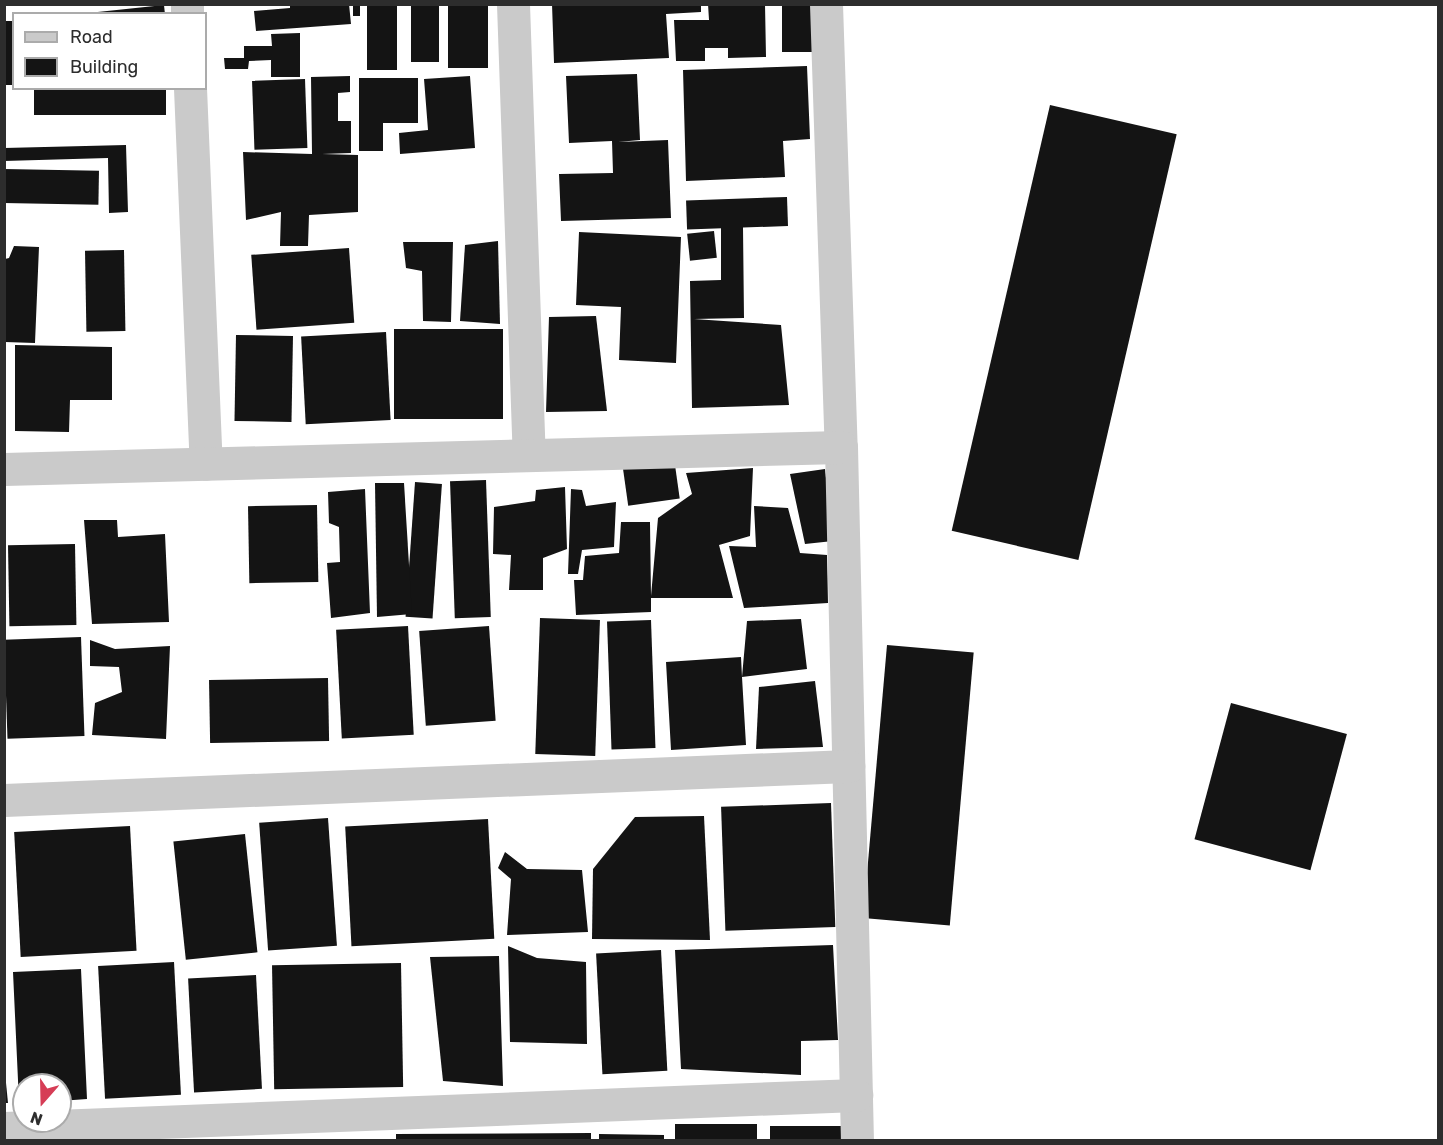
<!DOCTYPE html>
<style>
body{margin:0}
#map{position:relative;width:1443px;height:1145px;overflow:hidden;background:#fff;font-family:Rubik,sans-serif}
div>[style]{position:absolute}
.building>*{inset:0;background:#141414;transform-origin:0 0}
.minor>*{height:33px;margin:-16.5px;padding:0 16.5px;transform-origin:16.5px;border-radius:16.5px;background:#cacaca}
span{translate:-50% -50%;white-space:nowrap;text-align:center;line-height:1.15;-webkit-text-stroke:6px #fff;paint-order:stroke}
.frame{position:absolute;inset:0;border:6px solid #2d2d2d;pointer-events:none}
.legend{position:absolute;left:12px;top:12px;width:195px;height:78px;box-sizing:border-box;background:#fff;border:2px solid #ababab;margin:0;padding:8px 10px;list-style:none;font-size:18px;color:#2d2d2d}
.legend li{display:flex;align-items:center;gap:12px;height:30px}
.legend b{width:30px;border:2px solid #ababab}
.north{position:absolute;left:12px;top:1073px;width:60px;height:60px;box-sizing:border-box;background:#fff;border:2px solid #ababab;border-radius:50%;rotate:200deg;font-size:16px;font-weight:700;line-height:24px;text-align:center;color:#2d2d2d}
.north::after{content:'';display:block;margin:auto;width:21px;height:27px;background:#d63d56;clip-path:polygon(50% 0,100% 100%,50% 72%,0 100%)}
</style>
<div id="map">
<div class="building">
<i style="clip-path:polygon(290px 4px,349px 4px,351px 24px,256px 31px,254px 11px,290px 8px)"></i>
<i style="left:353px;top:4px;width:7px;height:12px"></i>
<i style="left:367px;top:4px;width:30px;height:66px"></i>
<i style="left:411px;top:4px;width:28px;height:58px"></i>
<i style="clip-path:polygon(552px 4px,701px 4px,701px 12px,666px 14px,669px 58px,554px 63px)"></i>
<i style="clip-path:polygon(708px 4px,765px 4px,766px 57px,728px 58px,728px 48px,705px 48px,705px 61px,676px 61px,674px 20px,709px 20px)"></i>
<i style="left:782px;top:4px;width:34px;height:48px"></i>
<i style="left:164px;top:5px;width:9px;height:131px;rotate:84deg"></i>
<i style="left:448px;top:5px;width:40px;height:63px"></i>
<i style="left:4px;top:21px;width:10px;height:64px"></i>
<i style="clip-path:polygon(300px 33px,300px 77px,271px 77px,271px 60px,249px 61px,248px 69px,225px 69px,224px 58px,244px 58px,244px 46px,272px 46px,271px 34px)"></i>
<i style="clip-path:polygon(807px 66px,810px 139px,783px 141px,785px 177px,686px 181px,683px 70px)"></i>
<i style="clip-path:polygon(637px 74px,640px 140px,618px 142px,668px 140px,671px 218px,561px 221px,559px 174px,613px 173px,612px 141px,569px 143px,566px 76px)"></i>
<i style="clip-path:polygon(350px 76px,350px 92px,338px 93px,338px 121px,351px 121px,351px 153px,322px 154px,358px 155px,358px 212px,309px 215px,308px 246px,280px 246px,281px 212px,246px 220px,243px 152px,312px 154px,311px 77px)"></i>
<i style="clip-path:polygon(470px 76px,475px 148px,400px 154px,399px 133px,428px 130px,424px 79px)"></i>
<i style="clip-path:polygon(359px 78px,418px 78px,418px 123px,383px 123px,383px 151px,359px 151px)"></i>
<i style="left:305px;top:79px;width:69px;height:53px;rotate:88deg"></i>
<i style="left:34px;top:88px;width:132px;height:27px"></i>
<i style="left:1050px;top:105px;width:130px;height:437px;rotate:13deg"></i>
<i style="clip-path:polygon(126px 145px,128px 212px,109px 213px,108px 158px,4px 161px,4px 148px)"></i>
<i style="left:4px;top:169px;width:95px;height:34px;rotate:1deg"></i>
<i style="left:787px;top:197px;width:29px;height:101px;rotate:88deg"></i>
<i style="clip-path:polygon(721px 227px,743px 227px,744px 318px,694px 319px,781px 325px,789px 405px,692px 408px,690px 281px,721px 280px)"></i>
<i style="left:714px;top:231px;width:27px;height:27px;rotate:84deg"></i>
<i style="clip-path:polygon(579px 232px,681px 237px,676px 363px,619px 360px,621px 307px,576px 305px)"></i>
<i style="clip-path:polygon(498px 241px,500px 324px,460px 321px,465px 245px)"></i>
<i style="clip-path:polygon(403px 242px,453px 242px,451px 322px,423px 321px,422px 271px,406px 268px)"></i>
<i style="clip-path:polygon(14px 246px,39px 247px,35px 343px,5px 342px,5px 259px,9px 258px)"></i>
<i style="left:349px;top:248px;width:75px;height:98px;rotate:86deg"></i>
<i style="left:124px;top:250px;width:81px;height:39px;rotate:89deg"></i>
<i style="clip-path:polygon(596px 316px,607px 411px,546px 412px,549px 317px)"></i>
<i style="left:394px;top:329px;width:109px;height:90px"></i>
<i style="left:386px;top:332px;width:88px;height:85px;rotate:87deg"></i>
<i style="left:236px;top:335px;width:57px;height:86px;rotate:1deg"></i>
<i style="clip-path:polygon(15px 345px,112px 347px,112px 400px,70px 400px,69px 432px,15px 431px)"></i>
<i style="left:674px;top:458px;width:41px;height:52px;rotate:82deg"></i>
<i style="clip-path:polygon(753px 468px,750px 536px,719px 545px,733px 598px,651px 598px,651px 612px,576px 615px,574px 580px,583px 580px,585px 556px,619px 553px,621px 522px,650px 522px,651px 596px,658px 518px,692px 494px,686px 473px)"></i>
<i style="clip-path:polygon(825px 469px,833px 541px,805px 544px,790px 474px)"></i>
<i style="left:486px;top:480px;width:137px;height:36px;rotate:88deg"></i>
<i style="left:415px;top:482px;width:27px;height:135px;rotate:4deg"></i>
<i style="clip-path:polygon(375px 483px,404px 483px,412px 614px,377px 617px)"></i>
<i style="clip-path:polygon(565px 487px,567px 549px,543px 558px,543px 590px,509px 590px,511px 555px,493px 554px,494px 507px,535px 501px,536px 490px)"></i>
<i style="clip-path:polygon(365px 489px,370px 613px,331px 618px,327px 563px,340px 562px,339px 527px,329px 523px,328px 492px)"></i>
<i style="clip-path:polygon(571px 489px,582px 490px,586px 506px,616px 502px,614px 547px,582px 550px,578px 574px,568px 574px)"></i>
<i style="left:317px;top:505px;width:77px;height:69px;rotate:89deg"></i>
<i style="clip-path:polygon(754px 506px,788px 508px,800px 553px,827px 555px,828px 603px,744px 608px,729px 546px,756px 547px)"></i>
<i style="clip-path:polygon(84px 520px,117px 520px,118px 537px,165px 534px,169px 622px,92px 624px)"></i>
<i style="left:75px;top:544px;width:81px;height:67px;rotate:89deg"></i>
<i style="left:540px;top:618px;width:60px;height:136px;rotate:2deg"></i>
<i style="clip-path:polygon(801px 619px,807px 669px,742px 677px,746px 745px,671px 750px,666px 662px,741px 657px,742px 677px,747px 621px)"></i>
<i style="left:651px;top:620px;width:128px;height:44px;rotate:88deg"></i>
<i style="left:408px;top:626px;width:109px;height:72px;rotate:87deg"></i>
<i style="left:489px;top:626px;width:95px;height:70px;rotate:86deg"></i>
<i style="left:81px;top:637px;width:99px;height:77px;rotate:88deg"></i>
<i style="clip-path:polygon(90px 640px,115px 649px,170px 646px,166px 739px,92px 735px,95px 703px,122px 692px,119px 667px,90px 666px)"></i>
<i style="left:887px;top:645px;width:87px;height:274px;rotate:5deg"></i>
<i style="left:328px;top:678px;width:63px;height:119px;rotate:89deg"></i>
<i style="clip-path:polygon(815px 681px,823px 747px,756px 749px,759px 687px)"></i>
<i style="left:1231px;top:703px;width:120px;height:141px;rotate:15deg"></i>
<i style="left:831px;top:803px;width:124px;height:110px;rotate:88deg"></i>
<i style="clip-path:polygon(704px 816px,710px 940px,592px 939px,593px 869px,635px 817px)"></i>
<i style="left:328px;top:818px;width:128px;height:69px;rotate:86deg"></i>
<i style="left:488px;top:819px;width:120px;height:143px;rotate:87deg"></i>
<i style="left:130px;top:826px;width:125px;height:116px;rotate:87deg"></i>
<i style="left:245px;top:834px;width:119px;height:72px;rotate:84deg"></i>
<i style="clip-path:polygon(505px 852px,527px 869px,582px 870px,588px 932px,507px 935px,511px 879px,498px 868px)"></i>
<i style="clip-path:polygon(833px 945px,838px 1040px,801px 1041px,801px 1075px,681px 1069px,675px 950px)"></i>
<i style="clip-path:polygon(508px 946px,537px 958px,586px 962px,587px 1044px,510px 1042px)"></i>
<i style="left:661px;top:950px;width:121px;height:65px;rotate:87deg"></i>
<i style="clip-path:polygon(499px 956px,503px 1086px,443px 1081px,430px 957px)"></i>
<i style="left:174px;top:962px;width:133px;height:76px;rotate:87deg"></i>
<i style="left:401px;top:963px;width:124px;height:129px;rotate:89deg"></i>
<i style="clip-path:polygon(81px 969px,87px 1099px,60px 1101px,60px 1085px,24px 1085px,24px 1102px,19px 1102px,13px 972px)"></i>
<i style="left:256px;top:975px;width:114px;height:68px;rotate:87deg"></i>
<i style="clip-path:polygon(4px 1063px,8px 1103px,4px 1103px)"></i>
<i style="left:757px;top:1124px;width:16px;height:82px;rotate:90deg"></i>
<i style="left:770px;top:1126px;width:72px;height:14px"></i>
<i style="clip-path:polygon(591px 1133px,591px 1140px,396px 1140px,396px 1134px)"></i>
<i style="clip-path:polygon(599px 1134px,664px 1135px,664px 1140px,599px 1140px)"></i>
</div>
<div class="minor">
<i style="left:187px;top:4px;width:10px;rotate:90deg"></i>
<i style="left:513px;top:4px;width:451px;rotate:88deg"></i>
<i style="left:826px;top:4px;width:443px;rotate:88.1deg"></i>
<i style="left:841px;top:447px;width:693px;rotate:88.68deg"></i>
<i style="left:190px;top:88px;width:376px;rotate:87.6deg"></i>
<i style="left:4px;top:469px;width:837px;rotate:-1.51deg"></i>
<i style="left:4px;top:800px;width:845px;rotate:-2.31deg"></i>
<i style="left:4px;top:1128px;width:853px;rotate:-2.22deg"></i>
</div>
<div class="frame"></div>
<ul class="legend">
<li><b style="height:8px;background:#cacaca"></b>Road</li>
<li><b style="height:16px;background:#141414"></b>Building</li>
</ul>
<div class="north">N</div>
</div>
